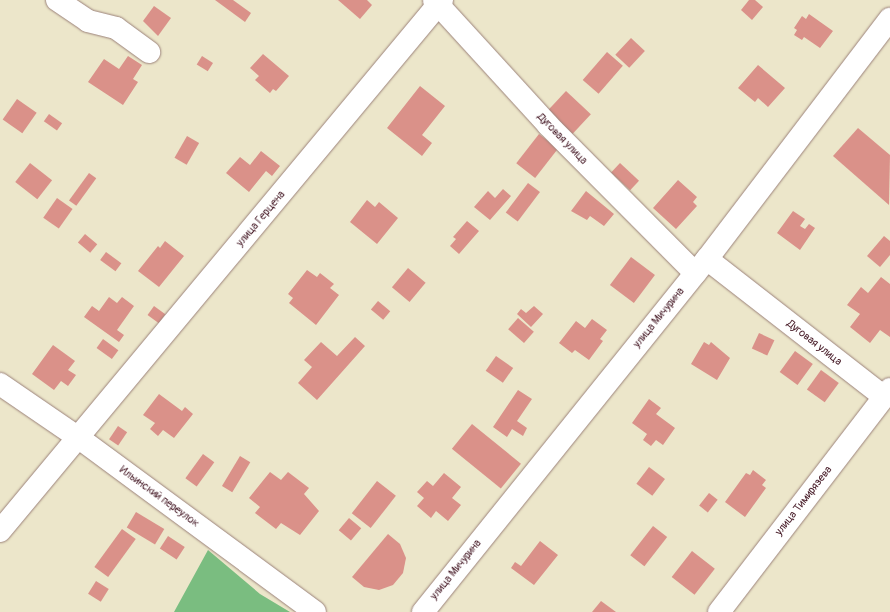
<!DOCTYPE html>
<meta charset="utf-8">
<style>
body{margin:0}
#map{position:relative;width:890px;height:612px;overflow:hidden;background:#ece6ca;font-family:Pangolin,sans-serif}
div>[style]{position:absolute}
.forest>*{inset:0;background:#7abd80}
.building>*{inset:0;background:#da9189;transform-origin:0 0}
.roads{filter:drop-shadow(0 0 1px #9b827a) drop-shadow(0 0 1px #9b827a)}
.minor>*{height:22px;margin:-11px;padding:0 11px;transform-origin:11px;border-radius:11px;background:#fff}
span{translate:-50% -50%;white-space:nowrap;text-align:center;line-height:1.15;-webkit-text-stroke:4px #fff;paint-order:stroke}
.street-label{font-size:11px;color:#4a1f2b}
</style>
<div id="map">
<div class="forest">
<i style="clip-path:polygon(208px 550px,260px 594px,290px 612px,174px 612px)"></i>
</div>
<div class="building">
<i style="clip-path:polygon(215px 0,233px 0,251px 13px,245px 22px)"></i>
<i style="clip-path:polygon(338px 0,367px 0,372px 5px,360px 19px)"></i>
<i style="clip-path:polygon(749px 0,755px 0,763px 7px,752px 20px,741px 10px)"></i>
<i style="clip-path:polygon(154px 6px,171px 18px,158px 36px,143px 21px)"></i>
<i style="clip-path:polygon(809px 14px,833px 31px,820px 48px,804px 37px,802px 40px,794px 35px,797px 30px,794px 28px,802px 16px,806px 19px)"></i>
<i style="left:631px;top:38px;width:19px;height:23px;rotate:43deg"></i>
<i style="left:607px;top:52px;width:21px;height:37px;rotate:41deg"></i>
<i style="clip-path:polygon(263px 54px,289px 76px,276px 91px,273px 89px,270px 93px,255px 80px,259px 76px,250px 68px)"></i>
<i style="clip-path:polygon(128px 56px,142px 65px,133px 79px,138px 82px,123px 105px,88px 82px,104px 59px,119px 69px)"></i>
<i style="left:202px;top:56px;width:13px;height:10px;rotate:32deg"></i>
<i style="clip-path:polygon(758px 65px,785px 88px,768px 107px,758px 98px,755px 102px,738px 88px)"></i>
<i style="clip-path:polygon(420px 86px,445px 106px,422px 135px,432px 143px,422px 156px,387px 128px)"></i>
<i style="left:566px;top:91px;width:34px;height:27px;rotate:43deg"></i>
<i style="left:17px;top:99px;width:24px;height:25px;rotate:35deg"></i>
<i style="left:49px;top:114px;width:16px;height:9px;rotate:35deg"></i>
<i style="clip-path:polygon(858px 128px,890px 155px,889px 205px,833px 156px)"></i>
<i style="left:539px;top:134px;width:24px;height:37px;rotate:38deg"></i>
<i style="left:187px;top:136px;width:14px;height:25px;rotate:30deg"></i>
<i style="clip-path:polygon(261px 151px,280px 166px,272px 176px,266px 171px,249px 192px,226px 173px,240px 157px,250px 165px)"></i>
<i style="left:30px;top:163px;width:28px;height:24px;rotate:38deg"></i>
<i style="left:620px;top:163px;width:26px;height:13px;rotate:43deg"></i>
<i style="left:89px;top:173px;width:9px;height:34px;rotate:36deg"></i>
<i style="clip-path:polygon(678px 180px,697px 197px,693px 202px,697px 206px,676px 229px,653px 208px)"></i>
<i style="left:528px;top:183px;width:15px;height:37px;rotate:37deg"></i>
<i style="clip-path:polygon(503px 189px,511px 196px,490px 220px,474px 207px,488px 191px,495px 198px)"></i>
<i style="clip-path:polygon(586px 191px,614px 214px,604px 226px,590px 216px,587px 220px,571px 211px)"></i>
<i style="left:57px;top:198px;width:19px;height:24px;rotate:35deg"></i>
<i style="clip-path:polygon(367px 200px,375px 207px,379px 202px,398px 218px,377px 244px,350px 222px)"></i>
<i style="clip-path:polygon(793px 211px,805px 219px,800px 226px,805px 229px,809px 224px,815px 228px,800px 250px,777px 233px)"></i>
<i style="clip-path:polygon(467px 221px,479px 231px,459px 254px,450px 246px,456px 239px,453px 237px)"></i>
<i style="left:85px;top:234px;width:16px;height:11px;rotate:40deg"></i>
<i style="clip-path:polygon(884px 236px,890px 241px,890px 255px,880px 267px,867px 256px)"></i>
<i style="clip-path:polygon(165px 241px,184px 256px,159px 287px,138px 271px,158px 246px,160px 248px)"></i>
<i style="left:106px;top:252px;width:19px;height:10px;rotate:36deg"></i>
<i style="left:631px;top:257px;width:30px;height:35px;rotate:37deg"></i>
<i style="left:408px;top:268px;width:23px;height:25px;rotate:40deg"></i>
<i style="clip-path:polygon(307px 270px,317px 277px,320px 273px,334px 284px,330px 288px,339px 295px,316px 325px,289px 303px,293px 298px,288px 294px)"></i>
<i style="clip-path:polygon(881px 277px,890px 284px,890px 337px,880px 330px,870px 343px,850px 327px,860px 314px,847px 305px,861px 287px,868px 293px)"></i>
<i style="clip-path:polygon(109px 297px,117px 303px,122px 297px,134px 306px,117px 330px,124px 335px,119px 342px,84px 317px,92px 306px,99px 311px)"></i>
<i style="left:378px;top:301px;width:16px;height:11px;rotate:40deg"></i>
<i style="left:154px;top:306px;width:14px;height:11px;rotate:36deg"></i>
<i style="clip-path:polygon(534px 306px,543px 314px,531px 327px,517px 314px,521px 309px,526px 313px)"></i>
<i style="left:518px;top:318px;width:21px;height:15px;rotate:41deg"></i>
<i style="clip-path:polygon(592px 319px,607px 330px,600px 339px,603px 341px,589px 360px,575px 350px,572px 353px,559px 343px,576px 321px,585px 328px)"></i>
<i style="left:759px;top:333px;width:17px;height:17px;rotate:25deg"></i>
<i style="clip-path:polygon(355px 337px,365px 346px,317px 400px,298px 383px,312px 367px,304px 360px,321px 342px,337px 356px)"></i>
<i style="left:103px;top:339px;width:19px;height:11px;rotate:36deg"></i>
<i style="clip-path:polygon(704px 342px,709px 345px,711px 342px,730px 358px,717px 380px,691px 364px)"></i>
<i style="clip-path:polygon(53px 345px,75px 361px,68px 370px,76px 375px,68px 386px,61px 381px,54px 390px,32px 374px)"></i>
<i style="left:795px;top:351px;width:22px;height:26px;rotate:36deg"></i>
<i style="left:496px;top:356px;width:21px;height:18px;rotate:35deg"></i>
<i style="left:821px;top:370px;width:22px;height:24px;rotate:36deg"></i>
<i style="clip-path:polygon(518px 390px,532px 399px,517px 421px,527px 428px,523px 436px,512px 429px,507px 437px,493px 427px)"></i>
<i style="clip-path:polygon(159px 394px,182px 411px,185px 407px,193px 414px,174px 438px,163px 430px,158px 436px,150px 429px,155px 423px,143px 415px)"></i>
<i style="clip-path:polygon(649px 399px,661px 408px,656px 414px,675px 428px,663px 445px,656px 440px,651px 446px,643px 440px,647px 434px,632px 423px)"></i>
<i style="left:472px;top:424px;width:63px;height:32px;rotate:39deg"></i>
<i style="left:118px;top:426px;width:11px;height:16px;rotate:34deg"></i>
<i style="left:203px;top:454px;width:14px;height:30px;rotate:36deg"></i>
<i style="left:240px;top:456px;width:12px;height:35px;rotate:31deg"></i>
<i style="left:649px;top:467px;width:20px;height:21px;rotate:37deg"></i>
<i style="clip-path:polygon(753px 470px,766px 480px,762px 485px,766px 488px,745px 517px,725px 502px,746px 473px,750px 475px)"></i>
<i style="clip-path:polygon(270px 472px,281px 480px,288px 472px,309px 488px,304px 494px,319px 511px,300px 535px,281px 523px,276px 529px,255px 513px,260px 507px,249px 498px)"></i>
<i style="clip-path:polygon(444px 473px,461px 487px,452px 498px,461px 505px,448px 521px,436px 511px,431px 518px,417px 506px,424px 498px,417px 492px,427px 481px,433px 486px)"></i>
<i style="left:377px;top:481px;width:24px;height:41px;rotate:38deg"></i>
<i style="left:709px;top:493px;width:11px;height:16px;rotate:38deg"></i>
<i style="left:136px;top:512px;width:33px;height:18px;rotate:31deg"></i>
<i style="left:349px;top:518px;width:16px;height:16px;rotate:40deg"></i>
<i style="left:653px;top:526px;width:18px;height:37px;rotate:38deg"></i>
<i style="left:122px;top:529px;width:17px;height:47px;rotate:36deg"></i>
<i style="clip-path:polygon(388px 534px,400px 544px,406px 558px,403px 573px,393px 585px,379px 590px,364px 587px,352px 577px)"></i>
<i style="left:168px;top:536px;width:20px;height:15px;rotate:33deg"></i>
<i style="clip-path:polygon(540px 541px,558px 555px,534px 585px,511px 568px,515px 562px,521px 566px)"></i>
<i style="left:692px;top:551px;width:29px;height:33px;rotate:38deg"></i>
<i style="left:96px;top:581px;width:15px;height:15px;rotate:32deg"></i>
<i style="clip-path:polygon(601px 601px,616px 612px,592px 612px)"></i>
</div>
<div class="roads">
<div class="minor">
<i style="left:57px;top:0;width:37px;rotate:34deg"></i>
<i style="left:88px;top:21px;width:29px;rotate:14deg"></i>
<i style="left:116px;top:28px;width:41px;rotate:36deg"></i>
<i style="left:434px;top:0;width:169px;rotate:47.6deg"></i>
<i style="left:548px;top:125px;width:209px;rotate:45.2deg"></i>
<i style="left:707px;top:259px;width:224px;rotate:37.9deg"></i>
<i style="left:0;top:384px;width:96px;rotate:34.4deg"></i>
<i style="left:79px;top:438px;width:293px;rotate:36.4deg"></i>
<i style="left:0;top:531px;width:691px;rotate:-50.23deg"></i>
<i style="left:423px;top:612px;width:453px;rotate:-51.2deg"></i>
<i style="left:707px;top:259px;width:302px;rotate:-52.7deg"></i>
<i style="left:719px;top:612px;width:281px;rotate:-52.5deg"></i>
</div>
</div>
<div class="street-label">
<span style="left:562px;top:139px;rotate:46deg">Дуговая улица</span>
<span style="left:261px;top:219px;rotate:-50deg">улица Герцена</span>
<span style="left:659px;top:318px;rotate:-51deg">улица Мичурина</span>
<span style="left:814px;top:343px;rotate:38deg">Дуговая улица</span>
<span style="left:159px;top:497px;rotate:36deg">Ильинский переулок</span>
<span style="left:804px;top:501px;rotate:-52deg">улица Тимирязева</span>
<span style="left:456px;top:570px;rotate:-51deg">улица Мичурина</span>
</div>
</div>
